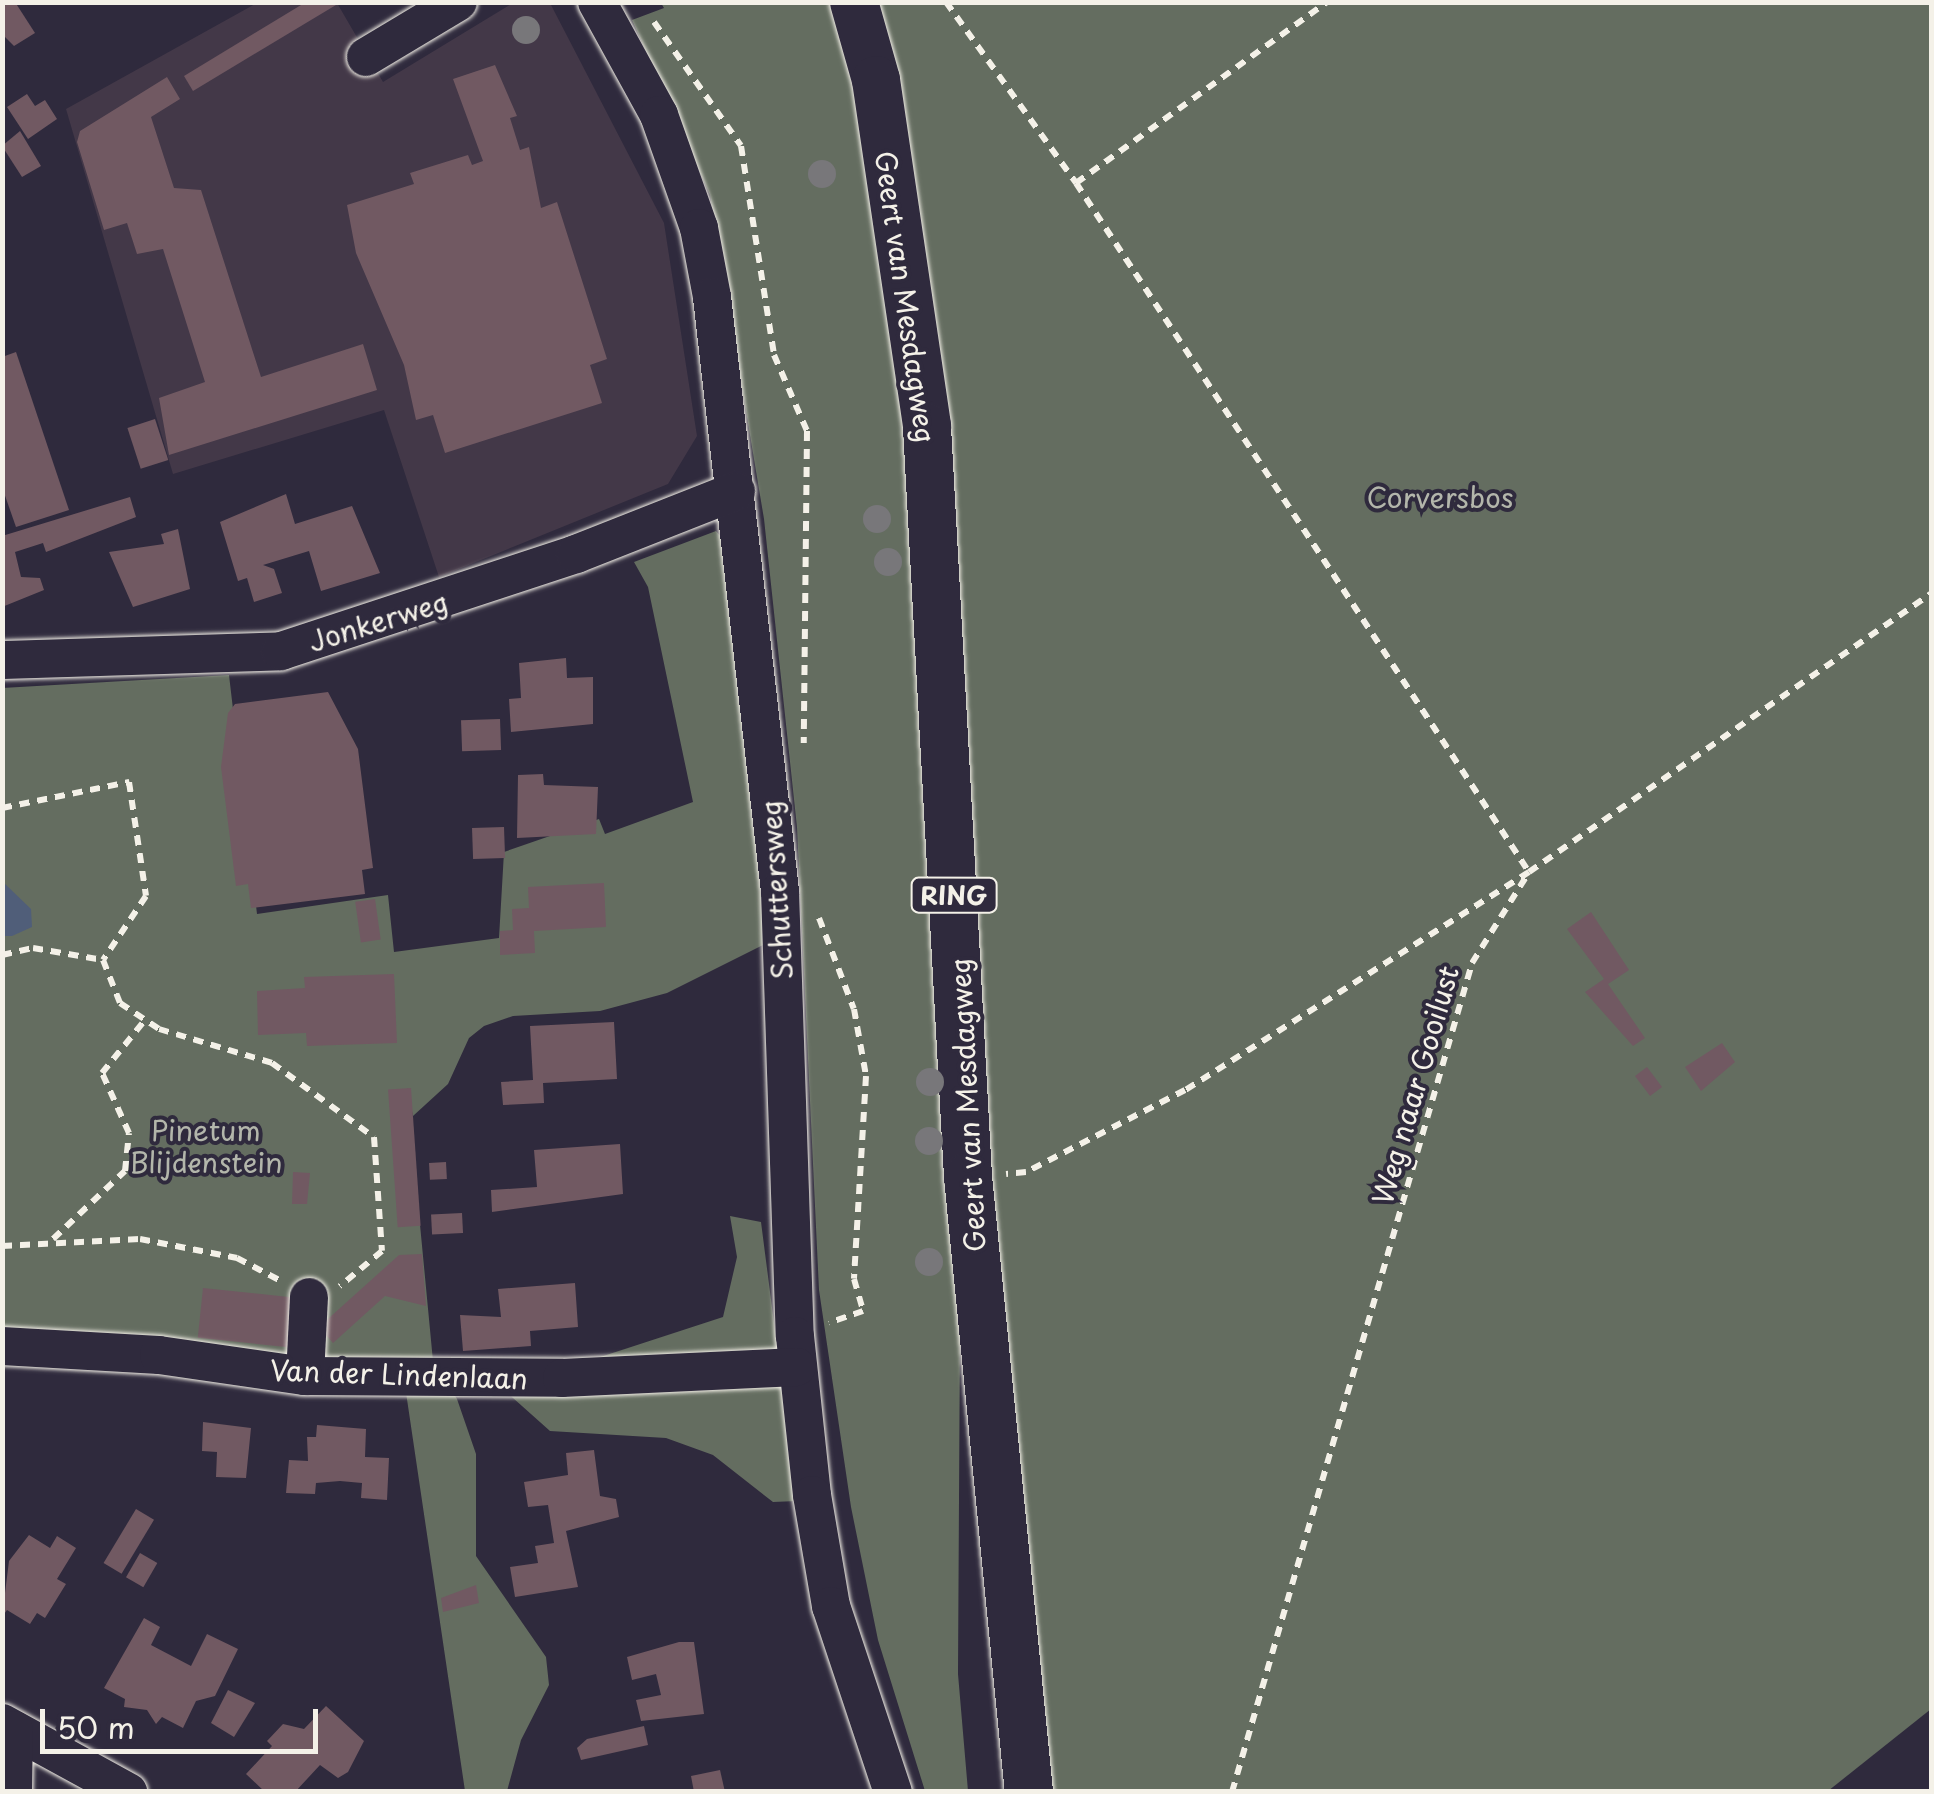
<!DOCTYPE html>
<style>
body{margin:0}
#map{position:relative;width:1934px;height:1794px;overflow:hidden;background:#2f2a3d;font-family:"Playpen Sans",sans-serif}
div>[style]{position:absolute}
.built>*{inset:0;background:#433848}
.green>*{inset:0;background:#646d60}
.water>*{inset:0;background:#505e79}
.building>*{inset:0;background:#715962;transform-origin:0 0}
.path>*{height:6px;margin-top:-3px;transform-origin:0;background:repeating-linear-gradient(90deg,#f4f1e8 0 10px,transparent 0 18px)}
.roads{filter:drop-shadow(0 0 2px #f4f1e8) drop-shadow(0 0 2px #f4f1e8)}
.minor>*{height:38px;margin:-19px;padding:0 19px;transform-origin:19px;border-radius:19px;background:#2f2a3d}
.major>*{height:48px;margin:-24px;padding:0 24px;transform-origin:24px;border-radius:24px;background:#2f2a3d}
.trees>*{width:28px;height:28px;margin:-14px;border-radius:50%;background:#78777a}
span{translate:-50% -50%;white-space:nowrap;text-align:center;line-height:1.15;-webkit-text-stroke:8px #2f2a3d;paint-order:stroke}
.shield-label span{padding:2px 8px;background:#2f2a3d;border:2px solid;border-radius:8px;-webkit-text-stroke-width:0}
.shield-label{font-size:25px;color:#f4f1e8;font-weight:700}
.street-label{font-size:28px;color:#f4f1e8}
.park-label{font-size:28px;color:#b3b6ab}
.frame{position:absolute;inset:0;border:5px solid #f4f1e8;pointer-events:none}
.scale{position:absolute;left:40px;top:1709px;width:278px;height:45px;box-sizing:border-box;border:5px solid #f4f1e8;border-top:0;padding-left:12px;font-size:30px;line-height:35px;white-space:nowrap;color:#f4f1e8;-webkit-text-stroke:8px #2f2a3d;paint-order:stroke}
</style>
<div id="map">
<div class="built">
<i style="clip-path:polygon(257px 3px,337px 3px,383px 82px,513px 3px,550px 3px,664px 223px,697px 436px,668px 484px,439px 577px,384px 410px,173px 474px,66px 109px)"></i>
</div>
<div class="green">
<i style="clip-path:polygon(661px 3px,833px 3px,875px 185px,913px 420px,960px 1327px,958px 1674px,968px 1791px,925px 1791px,878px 1640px,851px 1507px,819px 1290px,797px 827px,764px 519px,710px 195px,632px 20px,664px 8px)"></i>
<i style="clip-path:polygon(868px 3px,1931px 3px,1931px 1709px,1828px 1791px,1038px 1791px)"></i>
<i style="clip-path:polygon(716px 531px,730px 547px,765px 944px,667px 993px,600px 1011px,513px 1016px,484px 1026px,469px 1038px,448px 1084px,413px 1116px,407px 1088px,435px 1382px,445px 1380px,457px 1399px,476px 1454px,476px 1556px,546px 1657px,549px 1685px,521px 1740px,507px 1791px,465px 1791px,404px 1379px,3px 1341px,2px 688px,229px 675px,257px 914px,388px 895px,394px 952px,499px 938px,504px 852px,599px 819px,605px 834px,693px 802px,648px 587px,634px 562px)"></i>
<i style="clip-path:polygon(730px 1216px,761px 1222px,797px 1501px,773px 1502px,713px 1455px,666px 1438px,550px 1431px,493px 1380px,585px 1362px,723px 1317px,737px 1257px)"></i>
</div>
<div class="water">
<i style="clip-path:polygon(3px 882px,31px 909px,32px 927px,12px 936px,3px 936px)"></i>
</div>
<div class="building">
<i style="clip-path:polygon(2px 2px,15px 2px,35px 33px,14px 46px,2px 34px)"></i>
<i style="clip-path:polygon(306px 2px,336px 5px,193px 91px,184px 76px)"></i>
<i style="clip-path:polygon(495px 65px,517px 116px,510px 118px,520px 150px,529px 147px,541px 208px,557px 202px,607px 359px,590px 365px,602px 403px,445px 453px,433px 415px,416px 420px,404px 365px,356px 253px,347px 205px,414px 184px,410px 173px,468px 155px,472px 165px,483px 161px,453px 79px)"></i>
<i style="clip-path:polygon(167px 77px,180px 99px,151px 117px,174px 188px,201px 190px,261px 377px,363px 344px,377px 390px,169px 455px,159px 398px,205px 382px,163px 249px,137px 254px,127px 223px,104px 230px,77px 142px,80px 131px)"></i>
<i style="clip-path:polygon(27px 94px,35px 106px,45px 100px,57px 119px,28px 139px,7px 107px)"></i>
<i style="clip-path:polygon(20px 131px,41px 166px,22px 177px,2px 146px)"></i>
<i style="clip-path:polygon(16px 352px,69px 510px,16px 527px,2px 487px,2px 357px)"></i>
<i style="left:155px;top:419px;width:43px;height:29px;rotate:72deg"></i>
<i style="clip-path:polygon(286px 494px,295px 524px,352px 506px,380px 573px,321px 591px,309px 551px,263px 565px,274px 569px,282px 593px,254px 602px,247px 578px,238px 581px,220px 522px)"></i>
<i style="clip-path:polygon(130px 497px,136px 517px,46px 552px,43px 543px,15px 552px,21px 577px,40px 578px,44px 590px,2px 607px,2px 536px)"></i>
<i style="clip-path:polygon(178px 529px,190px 589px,133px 607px,109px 552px,164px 544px,161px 534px)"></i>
<i style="clip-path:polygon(566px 658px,567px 678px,593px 677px,593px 724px,511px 732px,509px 699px,521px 698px,519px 663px)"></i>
<i style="clip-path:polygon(328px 692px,358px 749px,373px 868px,362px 870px,365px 894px,251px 908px,248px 884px,236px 886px,221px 767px,228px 713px,235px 704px)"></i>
<i style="left:500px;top:719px;width:31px;height:39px;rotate:88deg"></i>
<i style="clip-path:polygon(543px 774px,544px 785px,598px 787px,596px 834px,517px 838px,518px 775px)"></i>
<i style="left:504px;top:827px;width:31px;height:32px;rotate:88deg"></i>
<i style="clip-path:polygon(604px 883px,606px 927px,534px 931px,535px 953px,500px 955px,500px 931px,513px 930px,512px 909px,529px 908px,528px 887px)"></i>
<i style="left:375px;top:899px;width:41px;height:20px;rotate:82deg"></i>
<i style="clip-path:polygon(1591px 912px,1629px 970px,1608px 984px,1645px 1038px,1633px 1046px,1585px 992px,1604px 979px,1567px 929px)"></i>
<i style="clip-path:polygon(394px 974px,397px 1043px,307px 1046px,306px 1033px,258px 1035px,257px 991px,305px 988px,304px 977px)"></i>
<i style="clip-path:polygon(614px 1022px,617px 1079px,543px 1083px,544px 1103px,503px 1105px,501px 1082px,533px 1080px,530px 1026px)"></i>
<i style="clip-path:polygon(1722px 1043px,1735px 1062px,1701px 1091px,1685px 1067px)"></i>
<i style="left:1647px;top:1067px;width:25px;height:15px;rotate:53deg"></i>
<i style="left:411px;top:1088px;width:138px;height:23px;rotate:86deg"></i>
<i style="clip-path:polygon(620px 1144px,623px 1194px,492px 1212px,491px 1190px,537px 1187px,534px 1150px)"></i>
<i style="left:446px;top:1162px;width:17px;height:17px;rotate:87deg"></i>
<i style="clip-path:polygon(293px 1172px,310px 1173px,307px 1204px,292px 1204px)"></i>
<i style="left:462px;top:1213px;width:20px;height:31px;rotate:87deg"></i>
<i style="clip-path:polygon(422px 1254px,426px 1306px,385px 1296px,333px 1343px,319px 1327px,399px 1255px)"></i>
<i style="clip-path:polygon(575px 1283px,578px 1327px,530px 1331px,531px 1346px,463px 1351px,460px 1315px,501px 1317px,498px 1289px)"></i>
<i style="left:203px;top:1288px;width:91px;height:50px;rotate:6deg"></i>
<i style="clip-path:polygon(203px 1422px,251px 1428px,246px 1478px,216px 1477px,217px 1452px,202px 1451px)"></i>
<i style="clip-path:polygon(317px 1425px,366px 1429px,365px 1457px,389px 1458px,387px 1500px,361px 1498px,362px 1483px,340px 1481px,316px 1483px,315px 1494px,286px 1493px,289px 1460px,308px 1461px,307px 1437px,316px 1437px)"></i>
<i style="clip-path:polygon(594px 1450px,600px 1496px,616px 1499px,619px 1517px,566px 1531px,578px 1587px,515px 1597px,510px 1567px,538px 1563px,535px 1546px,554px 1543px,548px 1505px,528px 1507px,524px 1482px,568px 1475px,566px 1453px)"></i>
<i style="left:136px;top:1509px;width:21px;height:63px;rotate:31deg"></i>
<i style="clip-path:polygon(29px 1535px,50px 1548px,57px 1536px,76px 1548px,57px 1579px,66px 1584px,45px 1618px,37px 1613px,30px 1624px,7px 1610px,2px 1617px,9px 1561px)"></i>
<i style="left:140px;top:1553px;width:20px;height:28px;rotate:30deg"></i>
<i style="clip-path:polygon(476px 1585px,479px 1603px,443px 1612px,441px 1598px)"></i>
<i style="clip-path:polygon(144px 1618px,160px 1627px,151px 1645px,191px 1666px,207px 1634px,238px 1649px,215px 1696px,196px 1701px,183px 1728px,162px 1717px,156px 1724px,147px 1710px,124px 1707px,125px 1699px,104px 1688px)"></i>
<i style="clip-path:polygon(679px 1642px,694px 1642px,704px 1714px,641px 1721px,636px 1700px,661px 1695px,656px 1674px,632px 1680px,627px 1657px)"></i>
<i style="clip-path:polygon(228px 1690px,255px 1703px,234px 1737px,211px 1723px)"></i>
<i style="clip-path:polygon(326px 1706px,364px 1741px,348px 1772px,338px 1778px,320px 1765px,295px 1792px,265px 1792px,246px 1774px,272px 1746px,267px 1741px,283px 1724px,304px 1729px)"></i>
<i style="clip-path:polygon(644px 1726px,648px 1745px,581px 1760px,577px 1748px,587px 1739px)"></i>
<i style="clip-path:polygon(720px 1770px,725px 1792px,694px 1792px,691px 1776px)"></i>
</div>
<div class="path">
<i style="left:946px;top:2px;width:223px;rotate:54.3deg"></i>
<i style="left:1076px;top:183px;width:825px;rotate:56.68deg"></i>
<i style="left:1529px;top:872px;width:407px;rotate:147.6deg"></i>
<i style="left:1185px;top:1090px;width:179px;rotate:152.7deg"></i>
<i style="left:1026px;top:1172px;width:20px;rotate:174deg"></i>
<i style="left:654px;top:22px;width:151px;rotate:54.9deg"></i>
<i style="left:741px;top:146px;width:212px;rotate:81deg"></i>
<i style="left:774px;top:355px;width:83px;rotate:66.5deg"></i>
<i style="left:807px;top:431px;width:312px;rotate:90.6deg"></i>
<i style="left:1076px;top:183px;width:309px;rotate:-35.8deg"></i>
<i style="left:2px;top:808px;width:130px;rotate:-11.6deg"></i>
<i style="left:129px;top:782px;width:115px;rotate:81.5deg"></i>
<i style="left:146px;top:896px;width:77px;rotate:123.9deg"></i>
<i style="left:819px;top:918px;width:97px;rotate:69deg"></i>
<i style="left:854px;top:1009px;width:68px;rotate:79.8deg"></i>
<i style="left:866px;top:1076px;width:203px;rotate:93.4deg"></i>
<i style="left:854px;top:1279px;width:33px;rotate:74deg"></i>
<i style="left:863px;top:1311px;width:36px;rotate:161deg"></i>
<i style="left:2px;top:955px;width:32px;rotate:-13deg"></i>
<i style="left:33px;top:948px;width:71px;rotate:9.7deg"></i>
<i style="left:103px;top:960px;width:46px;rotate:68.4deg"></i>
<i style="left:120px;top:1003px;width:47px;rotate:33.7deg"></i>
<i style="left:159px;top:1029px;width:118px;rotate:16.7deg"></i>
<i style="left:272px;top:1063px;width:126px;rotate:36deg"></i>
<i style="left:374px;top:1137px;width:114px;rotate:86deg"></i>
<i style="left:382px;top:1251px;width:55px;rotate:140.2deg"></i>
<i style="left:53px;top:1239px;width:99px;rotate:-43.4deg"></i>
<i style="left:125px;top:1171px;width:38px;rotate:-84deg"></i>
<i style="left:129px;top:1133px;width:66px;rotate:-114.2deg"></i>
<i style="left:102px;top:1073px;width:68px;rotate:-50.9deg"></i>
<i style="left:2px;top:1246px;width:138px;rotate:-2.9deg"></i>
<i style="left:140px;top:1239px;width:99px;rotate:11.1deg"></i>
<i style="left:237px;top:1258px;width:47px;rotate:27.6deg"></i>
<i style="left:1232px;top:1792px;width:863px;rotate:-73.85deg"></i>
<i style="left:1472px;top:963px;width:107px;rotate:-57.9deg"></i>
<i style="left:1529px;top:872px;width:490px;rotate:-34.7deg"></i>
</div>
<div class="roads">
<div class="minor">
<i style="left:597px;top:2px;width:129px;rotate:61.2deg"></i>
<i style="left:659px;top:115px;width:120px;rotate:70.5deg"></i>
<i style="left:699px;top:228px;width:70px;rotate:79.3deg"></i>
<i style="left:712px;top:297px;width:598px;rotate:83.47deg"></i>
<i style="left:780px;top:891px;width:445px;rotate:88.1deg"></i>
<i style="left:795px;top:1336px;width:160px;rotate:83.9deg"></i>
<i style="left:812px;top:1495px;width:113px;rotate:80.3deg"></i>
<i style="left:831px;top:1606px;width:196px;rotate:71.6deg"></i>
<i style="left:366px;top:57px;width:107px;rotate:-30.9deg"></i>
<i style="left:2px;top:660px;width:279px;rotate:-1.8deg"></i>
<i style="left:281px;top:651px;width:311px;rotate:-18.2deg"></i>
<i style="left:576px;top:554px;width:172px;rotate:-21.5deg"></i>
<i style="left:2px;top:1346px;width:157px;rotate:3.3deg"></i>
<i style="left:159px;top:1355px;width:148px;rotate:8.2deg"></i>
<i style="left:305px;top:1376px;width:257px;rotate:0.4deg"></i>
<i style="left:562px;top:1378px;width:235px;rotate:-2.7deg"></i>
<i style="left:305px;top:1376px;width:79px;rotate:-87.1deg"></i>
<i style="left:2px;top:1723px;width:144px;rotate:28.7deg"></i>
<i style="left:13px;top:1792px;width:62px;rotate:-89.1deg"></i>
</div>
<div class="major">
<i style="left:854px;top:2px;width:81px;rotate:74.2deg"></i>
<i style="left:876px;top:80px;width:351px;rotate:81.6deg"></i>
<i style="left:927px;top:427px;width:751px;rotate:86.87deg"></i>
<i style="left:968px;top:1177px;width:618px;rotate:84.34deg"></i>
</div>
</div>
<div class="trees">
<i style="left:526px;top:30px"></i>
<i style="left:822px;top:174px"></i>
<i style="left:877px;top:519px"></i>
<i style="left:888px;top:562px"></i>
<i style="left:930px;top:1082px"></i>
<i style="left:929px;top:1141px"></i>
<i style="left:929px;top:1262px"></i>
</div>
<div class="shield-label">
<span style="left:954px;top:895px">RING</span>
</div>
<div class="street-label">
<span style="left:906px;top:297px;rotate:82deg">Geert van Mesdagweg</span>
<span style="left:378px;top:621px;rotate:-17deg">Jonkerweg</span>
<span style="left:776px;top:890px;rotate:-94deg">Schuttersweg</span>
<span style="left:1415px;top:1085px;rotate:-74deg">Weg naar Gooilust</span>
<span style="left:967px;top:1105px;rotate:-93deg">Geert van Mesdagweg</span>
<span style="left:399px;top:1374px;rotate:2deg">Van der Lindenlaan</span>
</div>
<div class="park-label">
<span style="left:1440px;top:497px">Corversbos</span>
<span style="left:206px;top:1146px">Pinetum<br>Blijdenstein</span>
</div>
<div class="frame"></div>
<div class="scale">50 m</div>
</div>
